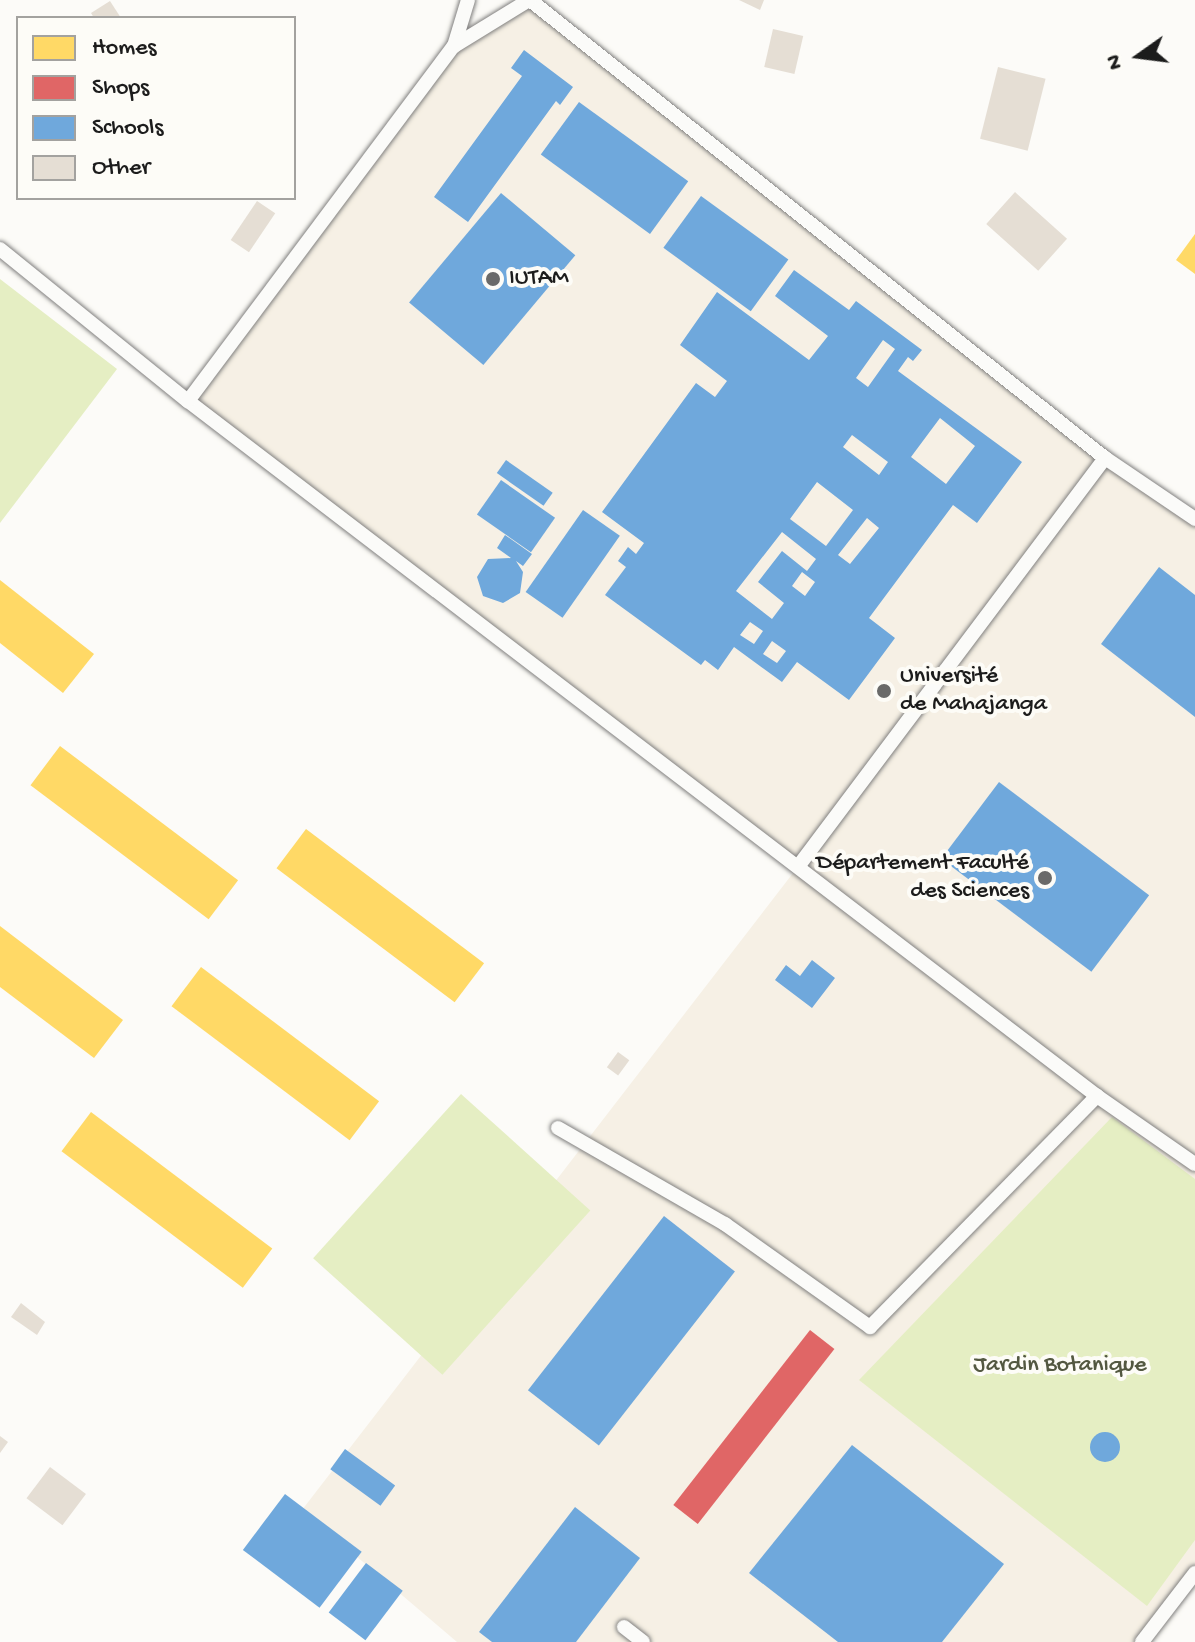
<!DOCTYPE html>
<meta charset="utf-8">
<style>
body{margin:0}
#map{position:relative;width:1195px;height:1642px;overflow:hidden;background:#fcfbf8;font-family:"Gochi Hand",sans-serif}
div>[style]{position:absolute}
.built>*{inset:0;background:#f6f0e5}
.green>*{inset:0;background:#e5eec3;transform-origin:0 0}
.homes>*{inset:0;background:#ffd966;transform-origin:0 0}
.shops>*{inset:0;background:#e06666;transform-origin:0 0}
.schools>*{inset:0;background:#6fa8dc;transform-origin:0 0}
.round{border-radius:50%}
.building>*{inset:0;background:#e5ded4;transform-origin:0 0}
.roads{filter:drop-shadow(0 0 2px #81807f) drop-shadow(0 0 2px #81807f)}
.lane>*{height:14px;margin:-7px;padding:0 7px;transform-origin:7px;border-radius:7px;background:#fbfbf9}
.dots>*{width:22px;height:22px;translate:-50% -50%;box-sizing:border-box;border:4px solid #fdfcf7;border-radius:50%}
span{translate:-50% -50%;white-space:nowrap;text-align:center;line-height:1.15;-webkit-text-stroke:8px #fdfcf7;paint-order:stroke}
.poi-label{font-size:24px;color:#1c1c1c}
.left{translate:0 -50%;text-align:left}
.right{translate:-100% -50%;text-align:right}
.park-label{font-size:24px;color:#535841}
.legend{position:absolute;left:16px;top:16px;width:280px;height:184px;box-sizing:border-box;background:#fdfcf7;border:2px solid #a3a29f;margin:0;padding:10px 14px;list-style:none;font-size:24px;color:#1c1c1c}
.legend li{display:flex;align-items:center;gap:16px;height:40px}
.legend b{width:40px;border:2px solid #a3a29f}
.north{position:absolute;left:1099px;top:16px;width:80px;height:80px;-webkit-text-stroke:6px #fdfcf7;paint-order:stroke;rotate:256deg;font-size:22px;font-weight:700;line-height:32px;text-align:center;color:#1c1c1c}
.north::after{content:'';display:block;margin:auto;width:28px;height:36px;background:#1c1c1c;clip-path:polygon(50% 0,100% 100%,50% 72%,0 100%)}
</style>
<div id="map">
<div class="built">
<i style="clip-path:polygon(529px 0,1105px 458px,1195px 519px,1195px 1573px,1142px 1642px,457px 1642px,302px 1510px,800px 864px,188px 401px,454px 46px)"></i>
</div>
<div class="green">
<i style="clip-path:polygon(0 279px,117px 369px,0 523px)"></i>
<i style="left:461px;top:1094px;width:174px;height:221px;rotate:42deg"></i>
<i style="clip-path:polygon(1112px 1117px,1195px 1179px,1195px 1540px,1147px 1606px,859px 1380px)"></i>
</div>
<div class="homes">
<i style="clip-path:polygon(1195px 234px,1195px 274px,1176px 260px)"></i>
<i style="clip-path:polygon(0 580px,94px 654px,63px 693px,0 643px)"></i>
<i style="left:60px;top:746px;width:223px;height:49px;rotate:37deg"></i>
<i style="left:306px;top:829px;width:223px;height:49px;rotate:37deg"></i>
<i style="clip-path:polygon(0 926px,123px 1020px,94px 1058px,0 987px)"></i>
<i style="left:201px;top:967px;width:223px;height:49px;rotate:37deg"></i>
<i style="left:91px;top:1112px;width:227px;height:49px;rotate:37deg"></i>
</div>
<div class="shops">
<i style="left:810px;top:1330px;width:31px;height:222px;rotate:38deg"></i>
</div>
<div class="schools">
<i style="clip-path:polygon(524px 50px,573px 87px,560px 105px,556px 101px,468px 222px,434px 197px,522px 76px,511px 68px)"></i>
<i style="left:579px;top:102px;width:135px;height:65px;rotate:36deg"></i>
<i style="left:501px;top:193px;width:97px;height:143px;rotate:40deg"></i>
<i style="left:701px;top:196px;width:108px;height:64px;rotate:36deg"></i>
<i style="clip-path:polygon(evenodd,794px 270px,849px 310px,856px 301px,922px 350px,913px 361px,908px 357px,898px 371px,1022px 462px,977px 523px,953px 505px,869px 618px,895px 638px,849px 700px,797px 662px,782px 682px,734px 647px,718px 670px,705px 660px,701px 665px,605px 595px,626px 567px,618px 561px,628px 547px,636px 554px,644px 543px,602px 512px,696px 383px,715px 397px,727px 381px,680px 345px,717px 292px,809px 360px,828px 336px,775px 296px,794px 270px,883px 340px,895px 349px,868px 387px,856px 378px,883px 340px,794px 270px,940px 418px,975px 446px,946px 484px,911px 457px,940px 418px,794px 270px,852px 435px,888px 462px,879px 475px,843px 447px,852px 435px,794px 270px,817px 482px,853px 510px,826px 546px,790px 519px,817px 482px,794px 270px,867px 518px,879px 528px,850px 564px,838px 555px,867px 518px,794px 270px,782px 532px,816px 559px,807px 571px,782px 551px,758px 582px,784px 603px,772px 619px,736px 591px,782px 532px,794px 270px,802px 572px,815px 582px,805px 596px,792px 586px,802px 572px,794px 270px,750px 622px,763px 631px,754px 644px,740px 635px,750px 622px,794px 270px,772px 641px,786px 651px,777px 663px,763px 654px,772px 641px)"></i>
<i style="left:506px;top:460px;width:57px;height:16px;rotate:35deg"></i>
<i style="left:501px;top:480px;width:66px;height:42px;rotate:35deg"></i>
<i style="left:583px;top:510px;width:45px;height:100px;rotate:35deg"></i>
<i style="clip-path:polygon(505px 535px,532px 554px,523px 566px,516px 561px,523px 572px,520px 593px,503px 603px,483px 596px,477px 577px,488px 559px,511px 558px,497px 548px)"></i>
<i style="clip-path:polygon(1159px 567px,1195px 595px,1195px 717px,1101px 644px)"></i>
<i style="left:999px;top:782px;width:188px;height:96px;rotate:37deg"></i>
<i style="clip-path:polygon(812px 960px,835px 978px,812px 1008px,775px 980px,786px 965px,800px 976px)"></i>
<i style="left:664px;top:1216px;width:90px;height:221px;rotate:38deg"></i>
<i class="round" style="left:1090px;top:1432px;width:30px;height:30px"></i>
<i style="clip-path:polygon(852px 1445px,1004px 1564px,942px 1642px,838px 1642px,749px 1573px)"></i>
<i style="left:345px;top:1449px;width:62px;height:25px;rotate:36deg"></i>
<i style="left:285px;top:1494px;width:96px;height:70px;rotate:37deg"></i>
<i style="clip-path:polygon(575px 1507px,640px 1558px,576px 1642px,492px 1642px,479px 1632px)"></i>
<i style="left:366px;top:1563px;width:46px;height:62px;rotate:37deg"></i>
</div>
<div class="building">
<i style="clip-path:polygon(739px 0,764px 0,760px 10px)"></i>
<i style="clip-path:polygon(110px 1px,121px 18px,94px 18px,91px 13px)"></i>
<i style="left:773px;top:29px;width:31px;height:39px;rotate:13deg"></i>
<i style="left:998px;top:67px;width:49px;height:74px;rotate:14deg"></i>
<i style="left:1015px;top:192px;width:70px;height:43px;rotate:42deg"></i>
<i style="left:257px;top:201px;width:22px;height:47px;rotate:34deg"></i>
<i style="left:618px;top:1052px;width:14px;height:19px;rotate:36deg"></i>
<i style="clip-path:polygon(21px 1303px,45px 1322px,37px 1335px,11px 1317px)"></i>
<i style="clip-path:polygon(0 1436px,8px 1442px,0 1453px)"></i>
<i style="left:50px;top:1467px;width:45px;height:39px;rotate:37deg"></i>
</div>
<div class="roads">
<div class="lane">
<i style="left:530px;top:0;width:735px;rotate:38.54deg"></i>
<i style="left:1105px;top:458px;width:109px;rotate:34.1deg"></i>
<i style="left:454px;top:46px;width:48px;rotate:-73.1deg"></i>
<i style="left:0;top:249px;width:242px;rotate:39deg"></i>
<i style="left:188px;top:401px;width:1144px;rotate:37.4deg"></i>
<i style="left:1097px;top:1096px;width:119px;rotate:34.8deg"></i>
<i style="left:188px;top:401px;width:444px;rotate:-53.2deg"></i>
<i style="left:454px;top:46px;width:88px;rotate:-31.5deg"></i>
<i style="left:800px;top:864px;width:508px;rotate:-53.08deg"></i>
<i style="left:558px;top:1128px;width:193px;rotate:29.9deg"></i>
<i style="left:725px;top:1224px;width:178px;rotate:35.4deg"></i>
<i style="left:870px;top:1327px;width:324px;rotate:-45.5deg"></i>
<i style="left:624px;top:1627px;width:24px;rotate:38deg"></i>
<i style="left:1142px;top:1642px;width:87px;rotate:-52.5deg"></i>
</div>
</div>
<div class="dots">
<i style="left:493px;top:279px;background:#6a6a69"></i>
<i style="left:884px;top:691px;background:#6a6a69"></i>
<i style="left:1045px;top:878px;background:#6a6a69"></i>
</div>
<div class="poi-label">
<span class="left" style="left:509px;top:279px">IUTAM</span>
<span class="left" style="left:900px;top:691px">Université<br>de Mahajanga</span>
<span class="right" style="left:1029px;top:878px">Département Faculté<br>des Sciences</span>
</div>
<div class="park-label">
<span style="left:1060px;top:1366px">Jardin Botanique</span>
</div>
<ul class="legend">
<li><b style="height:22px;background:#ffd966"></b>Homes</li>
<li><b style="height:22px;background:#e06666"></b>Shops</li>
<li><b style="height:22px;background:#6fa8dc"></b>Schools</li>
<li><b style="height:22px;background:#e5ded4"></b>Other</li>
</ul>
<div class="north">N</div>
</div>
